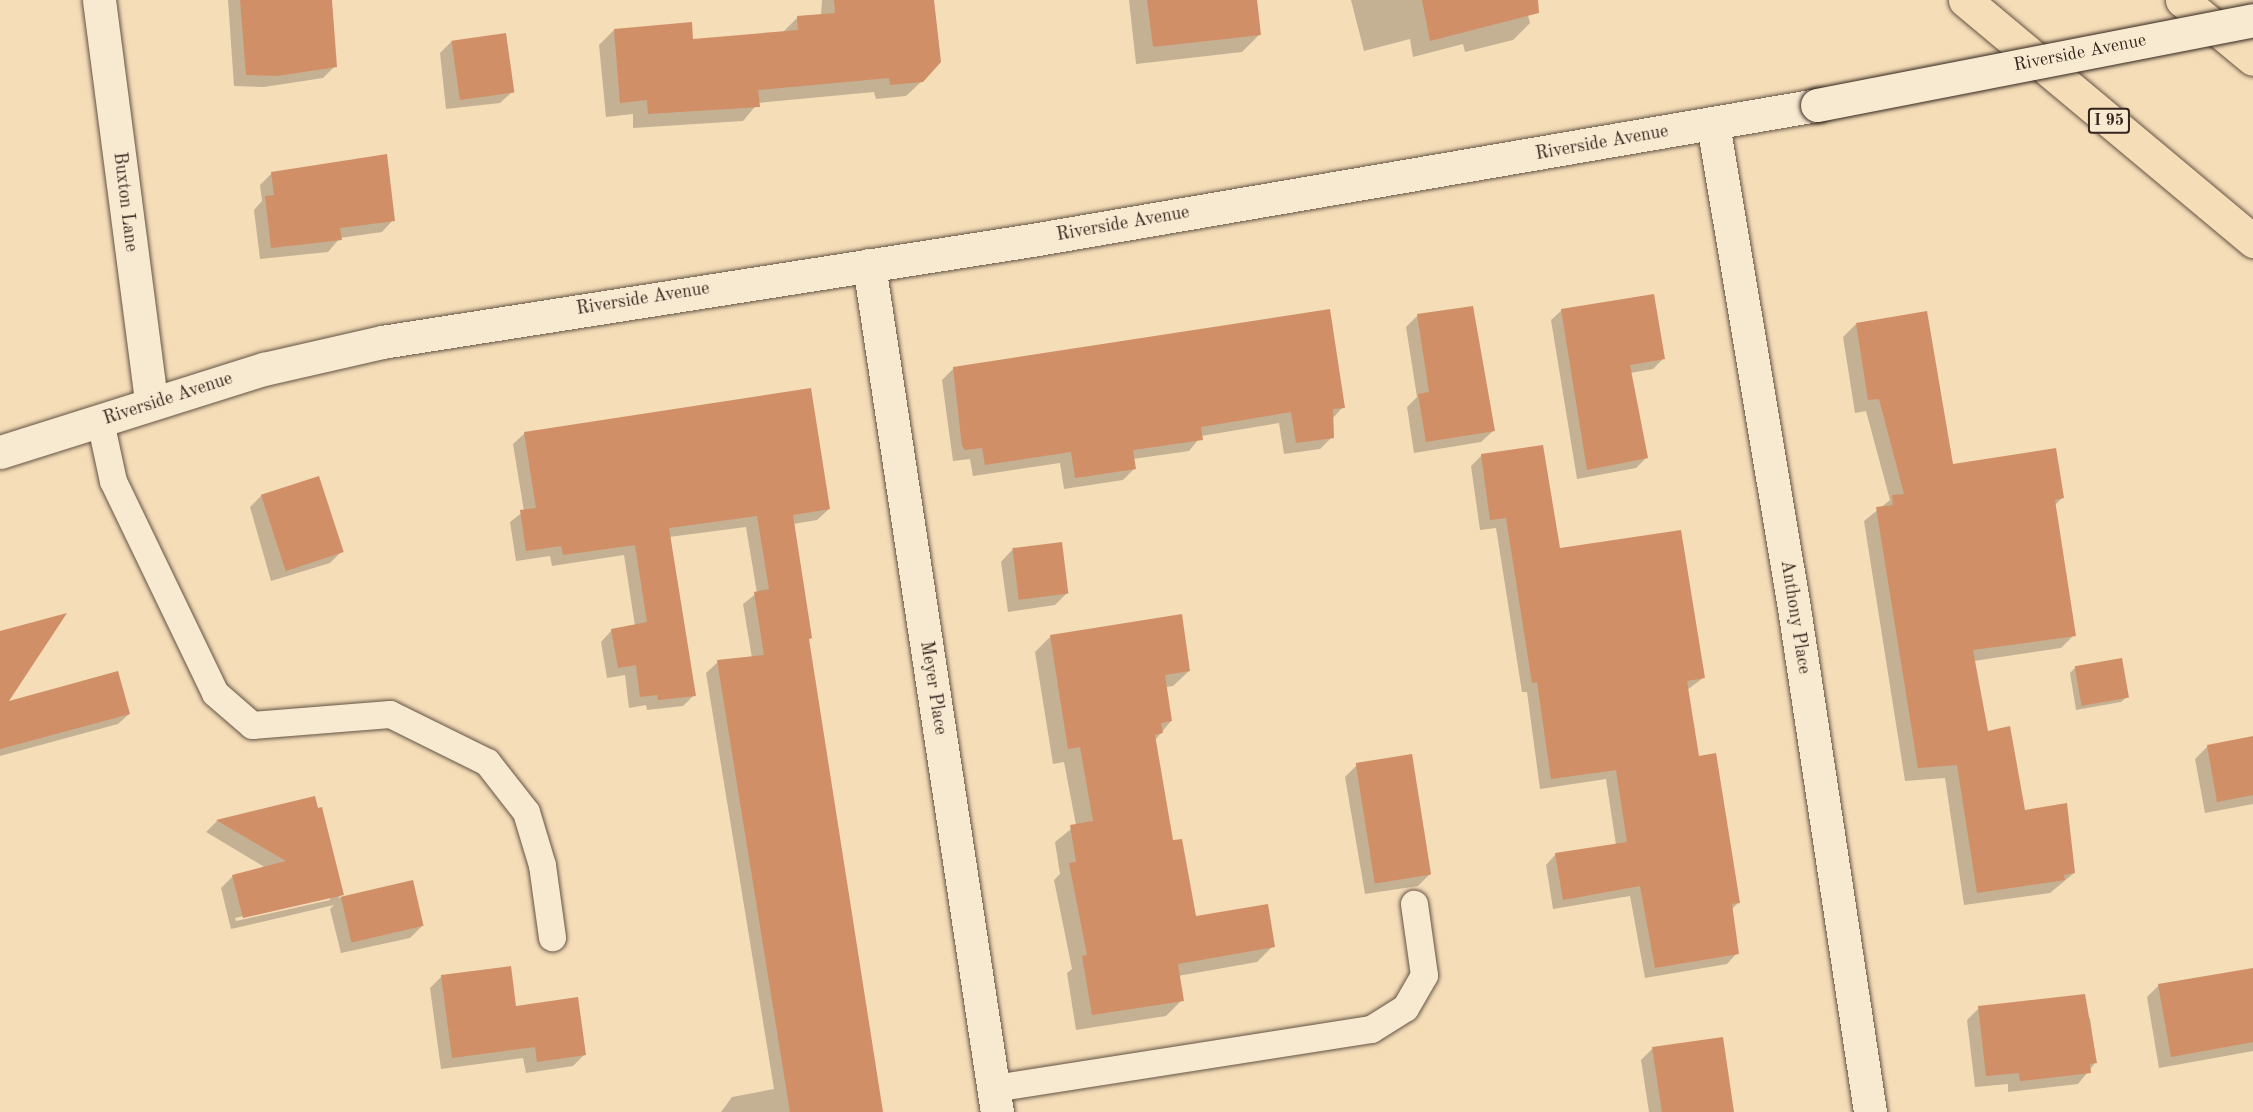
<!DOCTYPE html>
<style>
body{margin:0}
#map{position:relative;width:2253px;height:1112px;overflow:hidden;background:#f5ddb8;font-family:"Old Standard TT",serif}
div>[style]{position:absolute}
.shadow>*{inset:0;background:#0003}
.building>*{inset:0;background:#d08f67;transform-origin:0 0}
.roads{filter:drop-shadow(0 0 2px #645444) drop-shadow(0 0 2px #645444)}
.lane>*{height:27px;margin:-13.5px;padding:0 13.5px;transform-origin:13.5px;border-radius:13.5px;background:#f8e9d1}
.street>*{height:33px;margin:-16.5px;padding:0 16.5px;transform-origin:16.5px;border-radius:16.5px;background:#f8e9d1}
.secondary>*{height:33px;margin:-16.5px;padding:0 16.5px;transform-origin:16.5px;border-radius:16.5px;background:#f8e9d1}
.highway>*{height:33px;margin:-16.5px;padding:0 16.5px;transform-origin:16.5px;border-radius:16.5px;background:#f5ddb8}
.bridges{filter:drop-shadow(0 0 2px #34261e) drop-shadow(0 0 2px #34261e)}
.secondary-bridge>*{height:33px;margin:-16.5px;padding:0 16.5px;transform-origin:16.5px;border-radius:16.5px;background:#f8e9d1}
span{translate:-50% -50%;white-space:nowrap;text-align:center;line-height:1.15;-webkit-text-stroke:5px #f8e9d1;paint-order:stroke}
.shield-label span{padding:2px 4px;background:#f8e9d1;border:2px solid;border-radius:4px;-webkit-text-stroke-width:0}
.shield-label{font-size:16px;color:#34261e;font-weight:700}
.street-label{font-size:18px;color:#34261e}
</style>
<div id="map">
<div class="shadow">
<i style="clip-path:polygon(228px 0,330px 0,335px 66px,323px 78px,264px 87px,234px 86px)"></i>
<i style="clip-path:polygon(822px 0,933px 0,922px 81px,906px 96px,876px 99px,874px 92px,758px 103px,743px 121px,633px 128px,633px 114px,606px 117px,599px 45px,614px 30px,692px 41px,782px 33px,797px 18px,821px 15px)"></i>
<i style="clip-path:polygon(1129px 0,1255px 0,1259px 35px,1242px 52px,1136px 64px)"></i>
<i style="clip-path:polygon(1351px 0,1524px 0,1530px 23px,1513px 40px,1465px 52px,1463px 44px,1413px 57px,1410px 39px,1364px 51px)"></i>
<i style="clip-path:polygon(452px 41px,512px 92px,500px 103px,446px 109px,440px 53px)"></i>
<i style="clip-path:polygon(272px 173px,393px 220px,382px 232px,340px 238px,328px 252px,260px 259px,254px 210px,262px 201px,260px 185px)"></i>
<i style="clip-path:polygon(1562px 310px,1663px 359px,1653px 369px,1630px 373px,1646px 458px,1636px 468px,1577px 479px,1551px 320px)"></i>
<i style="clip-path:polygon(1417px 316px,1493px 431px,1481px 442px,1414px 453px,1407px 407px,1417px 397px,1406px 327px)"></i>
<i style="clip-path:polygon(1856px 324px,1951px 466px,2062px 498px,2055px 505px,2074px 635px,2061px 648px,1974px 661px,1987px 733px,2024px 811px,2074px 873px,2050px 893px,1964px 905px,1945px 778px,1905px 781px,1864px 521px,1890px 500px,1866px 411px,1855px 413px,1843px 337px)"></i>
<i style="clip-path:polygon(954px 368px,1343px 407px,1332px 419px,1332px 437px,1320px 449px,1284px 454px,1279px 423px,1201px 436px,1189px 451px,1133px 459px,1135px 468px,1123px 480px,1064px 489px,1060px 463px,973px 476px,970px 459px,953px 461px,942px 380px)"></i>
<i style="clip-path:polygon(525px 433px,829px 509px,817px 520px,793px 524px,811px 638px,807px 641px,882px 1112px,721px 1112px,732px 1097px,774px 1089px,706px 673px,718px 662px,752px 658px,743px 604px,757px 593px,746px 527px,669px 537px,694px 695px,683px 706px,647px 710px,646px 705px,629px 708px,625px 675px,607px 678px,601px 642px,612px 630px,635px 626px,624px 555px,552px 566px,550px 556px,516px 561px,510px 522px,524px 511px,513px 444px)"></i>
<i style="clip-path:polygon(1482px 455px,1559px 550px,1703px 678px,1687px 690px,1698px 758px,1739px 902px,1731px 910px,1737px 953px,1727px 964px,1645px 978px,1630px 896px,1553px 909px,1546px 865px,1556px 854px,1616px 845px,1606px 779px,1540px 789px,1527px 692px,1522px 692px,1496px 528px,1480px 530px,1471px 466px)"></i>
<i style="clip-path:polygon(262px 495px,342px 551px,330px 563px,271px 581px,250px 507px)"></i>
<i style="clip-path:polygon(1012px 550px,1067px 593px,1055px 605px,1008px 612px,1001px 562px)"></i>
<i style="clip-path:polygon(0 633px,5px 703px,129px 714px,118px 724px,0 756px)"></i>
<i style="clip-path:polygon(1051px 636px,1189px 671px,1173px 686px,1166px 687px,1171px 721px,1155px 740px,1172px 842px,1195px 918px,1273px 946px,1257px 962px,1178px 976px,1182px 1000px,1166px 1016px,1076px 1030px,1067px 973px,1072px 969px,1054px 880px,1060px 874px,1055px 842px,1076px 825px,1064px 762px,1053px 764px,1035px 652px)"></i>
<i style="clip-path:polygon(2076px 667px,2127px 697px,2121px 702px,2076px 710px,2070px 673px)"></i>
<i style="clip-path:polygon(2253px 737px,2253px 804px,2205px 813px,2195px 759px,2207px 747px)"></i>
<i style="clip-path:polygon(1357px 765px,1430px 874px,1418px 886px,1365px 894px,1345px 777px)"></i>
<i style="clip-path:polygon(evenodd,314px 798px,342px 894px,338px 898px,412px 881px,422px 926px,410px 938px,341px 953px,330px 909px,334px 905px,231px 929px,221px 888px,233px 876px,266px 868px,206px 832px,217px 821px,314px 798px,330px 896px,330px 900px,236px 921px,235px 918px,330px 896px)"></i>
<i style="clip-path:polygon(2253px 969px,2253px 1051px,2159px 1068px,2147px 997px,2159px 985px)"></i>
<i style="clip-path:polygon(442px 976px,514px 1008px,585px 1054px,573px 1066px,526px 1073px,523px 1058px,441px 1069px,430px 988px)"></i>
<i style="clip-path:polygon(1979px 1008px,2090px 1018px,2096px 1062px,2078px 1084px,2008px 1092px,2008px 1084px,1975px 1087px,1967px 1020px)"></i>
<i style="clip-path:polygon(1653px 1048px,1732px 1112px,1649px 1112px,1641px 1060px)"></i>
</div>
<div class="building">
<i style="clip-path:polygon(240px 0,332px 0,337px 67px,277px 76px,246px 75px)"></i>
<i style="clip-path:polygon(834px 0,934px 0,941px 62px,923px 82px,890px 85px,889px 78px,758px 90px,760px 107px,648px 114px,647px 100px,620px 103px,614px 29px,692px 22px,693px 39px,798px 30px,797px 16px,835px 13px)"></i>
<i style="clip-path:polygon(1147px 0,1257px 0,1261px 35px,1153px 47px)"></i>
<i style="clip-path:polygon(1422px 0,1538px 0,1539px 13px,1430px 41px)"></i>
<i style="left:506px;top:33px;width:60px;height:55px;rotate:82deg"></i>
<i style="clip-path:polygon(387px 154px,395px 221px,340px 228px,342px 240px,271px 248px,265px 196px,274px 195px,271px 172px)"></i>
<i style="clip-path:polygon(1654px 294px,1665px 359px,1630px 365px,1648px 458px,1587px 470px,1561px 309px)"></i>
<i style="clip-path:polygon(1473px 306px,1495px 431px,1426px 442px,1418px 394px,1429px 392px,1417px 314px)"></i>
<i style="clip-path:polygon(1330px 309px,1345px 408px,1333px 409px,1334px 438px,1296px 443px,1291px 412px,1201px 427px,1203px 440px,1133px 450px,1136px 469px,1075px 478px,1071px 452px,985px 465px,982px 448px,965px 450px,962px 446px,953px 367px)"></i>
<i style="clip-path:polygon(1927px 311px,1953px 464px,2056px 448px,2064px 498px,2055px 500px,2076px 636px,1973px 650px,1988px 731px,2010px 726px,2025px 810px,2067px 803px,2075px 873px,2064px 875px,2065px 880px,1977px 893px,1957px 765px,1918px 768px,1876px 507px,1893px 505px,1892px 495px,1904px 494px,1879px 399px,1868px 400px,1856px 323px)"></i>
<i style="clip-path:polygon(811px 388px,830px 509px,793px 515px,812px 638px,809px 639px,883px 1112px,790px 1112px,717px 660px,764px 655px,754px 592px,769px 589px,757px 516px,669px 528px,696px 696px,658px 700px,657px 695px,640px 697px,636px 665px,618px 668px,611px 629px,647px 622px,635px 545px,563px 555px,561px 546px,526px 551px,520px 510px,536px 508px,524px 432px)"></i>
<i style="clip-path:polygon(1543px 445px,1560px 548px,1681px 530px,1705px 678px,1687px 681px,1699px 756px,1716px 753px,1740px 903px,1732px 904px,1739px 954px,1655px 968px,1640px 886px,1563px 900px,1555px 853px,1627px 842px,1616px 770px,1551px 779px,1537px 682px,1532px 683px,1506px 518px,1490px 520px,1481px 454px)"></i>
<i style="left:319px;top:476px;width:80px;height:61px;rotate:72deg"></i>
<i style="left:1062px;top:542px;width:52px;height:50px;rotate:83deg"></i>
<i style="clip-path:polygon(67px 613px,9px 701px,118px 671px,130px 714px,0 749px,0 631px)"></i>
<i style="clip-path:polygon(1182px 614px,1190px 671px,1165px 675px,1172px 721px,1161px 723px,1163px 733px,1155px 735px,1173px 840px,1182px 839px,1196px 916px,1268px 904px,1275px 947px,1178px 964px,1184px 1001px,1092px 1015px,1082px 956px,1087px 955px,1069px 863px,1076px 862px,1070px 825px,1093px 821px,1080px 747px,1068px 749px,1050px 635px)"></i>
<i style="left:2122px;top:658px;width:40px;height:48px;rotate:80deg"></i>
<i style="clip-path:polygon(2253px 736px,2253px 795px,2217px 802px,2207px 745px)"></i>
<i style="left:1412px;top:754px;width:122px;height:57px;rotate:81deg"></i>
<i style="clip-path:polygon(315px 796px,318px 808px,322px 807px,344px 895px,243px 918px,232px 875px,286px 861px,216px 820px)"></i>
<i style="left:413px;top:880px;width:47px;height:74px;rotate:77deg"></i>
<i style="clip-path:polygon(511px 966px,516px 1006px,578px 997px,586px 1055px,537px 1062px,535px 1047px,452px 1058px,441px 975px)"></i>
<i style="clip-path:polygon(2253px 968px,2253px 1042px,2171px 1057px,2158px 984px)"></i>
<i style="clip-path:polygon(2085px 994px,2097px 1063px,2090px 1064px,2091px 1073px,2020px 1081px,2019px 1073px,1986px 1076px,1978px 1006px)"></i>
<i style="clip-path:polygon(1723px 1037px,1734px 1112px,1662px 1112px,1652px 1047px)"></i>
</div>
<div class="roads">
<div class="lane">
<i style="left:100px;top:421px;width:61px;rotate:77.8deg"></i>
<i style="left:113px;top:481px;width:235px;rotate:64.3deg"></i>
<i style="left:215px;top:693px;width:49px;rotate:40.9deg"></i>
<i style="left:252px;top:725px;width:138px;rotate:-4.6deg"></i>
<i style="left:390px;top:714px;width:108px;rotate:26.3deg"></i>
<i style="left:487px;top:762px;width:63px;rotate:52deg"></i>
<i style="left:526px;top:812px;width:55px;rotate:73.2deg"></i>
<i style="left:542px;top:865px;width:73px;rotate:82.1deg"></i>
<i style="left:994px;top:1088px;width:382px;rotate:-8.9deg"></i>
<i style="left:1371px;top:1029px;width:40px;rotate:-32deg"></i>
<i style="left:1405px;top:1008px;width:38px;rotate:-60deg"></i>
<i style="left:1424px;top:975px;width:72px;rotate:-98deg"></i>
</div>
<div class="street">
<i style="left:99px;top:0;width:406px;rotate:82.6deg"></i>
<i style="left:1713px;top:124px;width:491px;rotate:80.5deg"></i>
<i style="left:1794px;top:608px;width:510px;rotate:81.42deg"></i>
<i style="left:869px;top:265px;width:857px;rotate:81.41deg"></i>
</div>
<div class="secondary">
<i style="left:0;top:452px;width:277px;rotate:-17.5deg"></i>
<i style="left:264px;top:369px;width:121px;rotate:-12.9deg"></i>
<i style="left:382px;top:342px;width:658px;rotate:-8.92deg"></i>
<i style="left:1032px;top:240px;width:797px;rotate:-9.76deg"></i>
</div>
<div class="highway">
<i style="left:1965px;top:0;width:376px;rotate:39.9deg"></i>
<i style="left:2182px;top:0;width:92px;rotate:39.7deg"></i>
</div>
</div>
<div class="bridges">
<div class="secondary-bridge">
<i style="left:1817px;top:105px;width:444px;rotate:-11deg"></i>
</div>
</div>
<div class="shield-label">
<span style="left:2109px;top:121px">I 95</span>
</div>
<div class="street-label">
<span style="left:2080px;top:53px;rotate:-11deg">Riverside Avenue</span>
<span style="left:1602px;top:143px;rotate:-10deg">Riverside Avenue</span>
<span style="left:125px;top:202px;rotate:83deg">Buxton Lane</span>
<span style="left:1123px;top:224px;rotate:-10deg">Riverside Avenue</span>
<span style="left:643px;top:299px;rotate:-9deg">Riverside Avenue</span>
<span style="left:168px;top:399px;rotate:-18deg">Riverside Avenue</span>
<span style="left:1795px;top:617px;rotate:81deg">Anthony Place</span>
<span style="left:933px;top:688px;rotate:81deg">Meyer Place</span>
</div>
</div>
